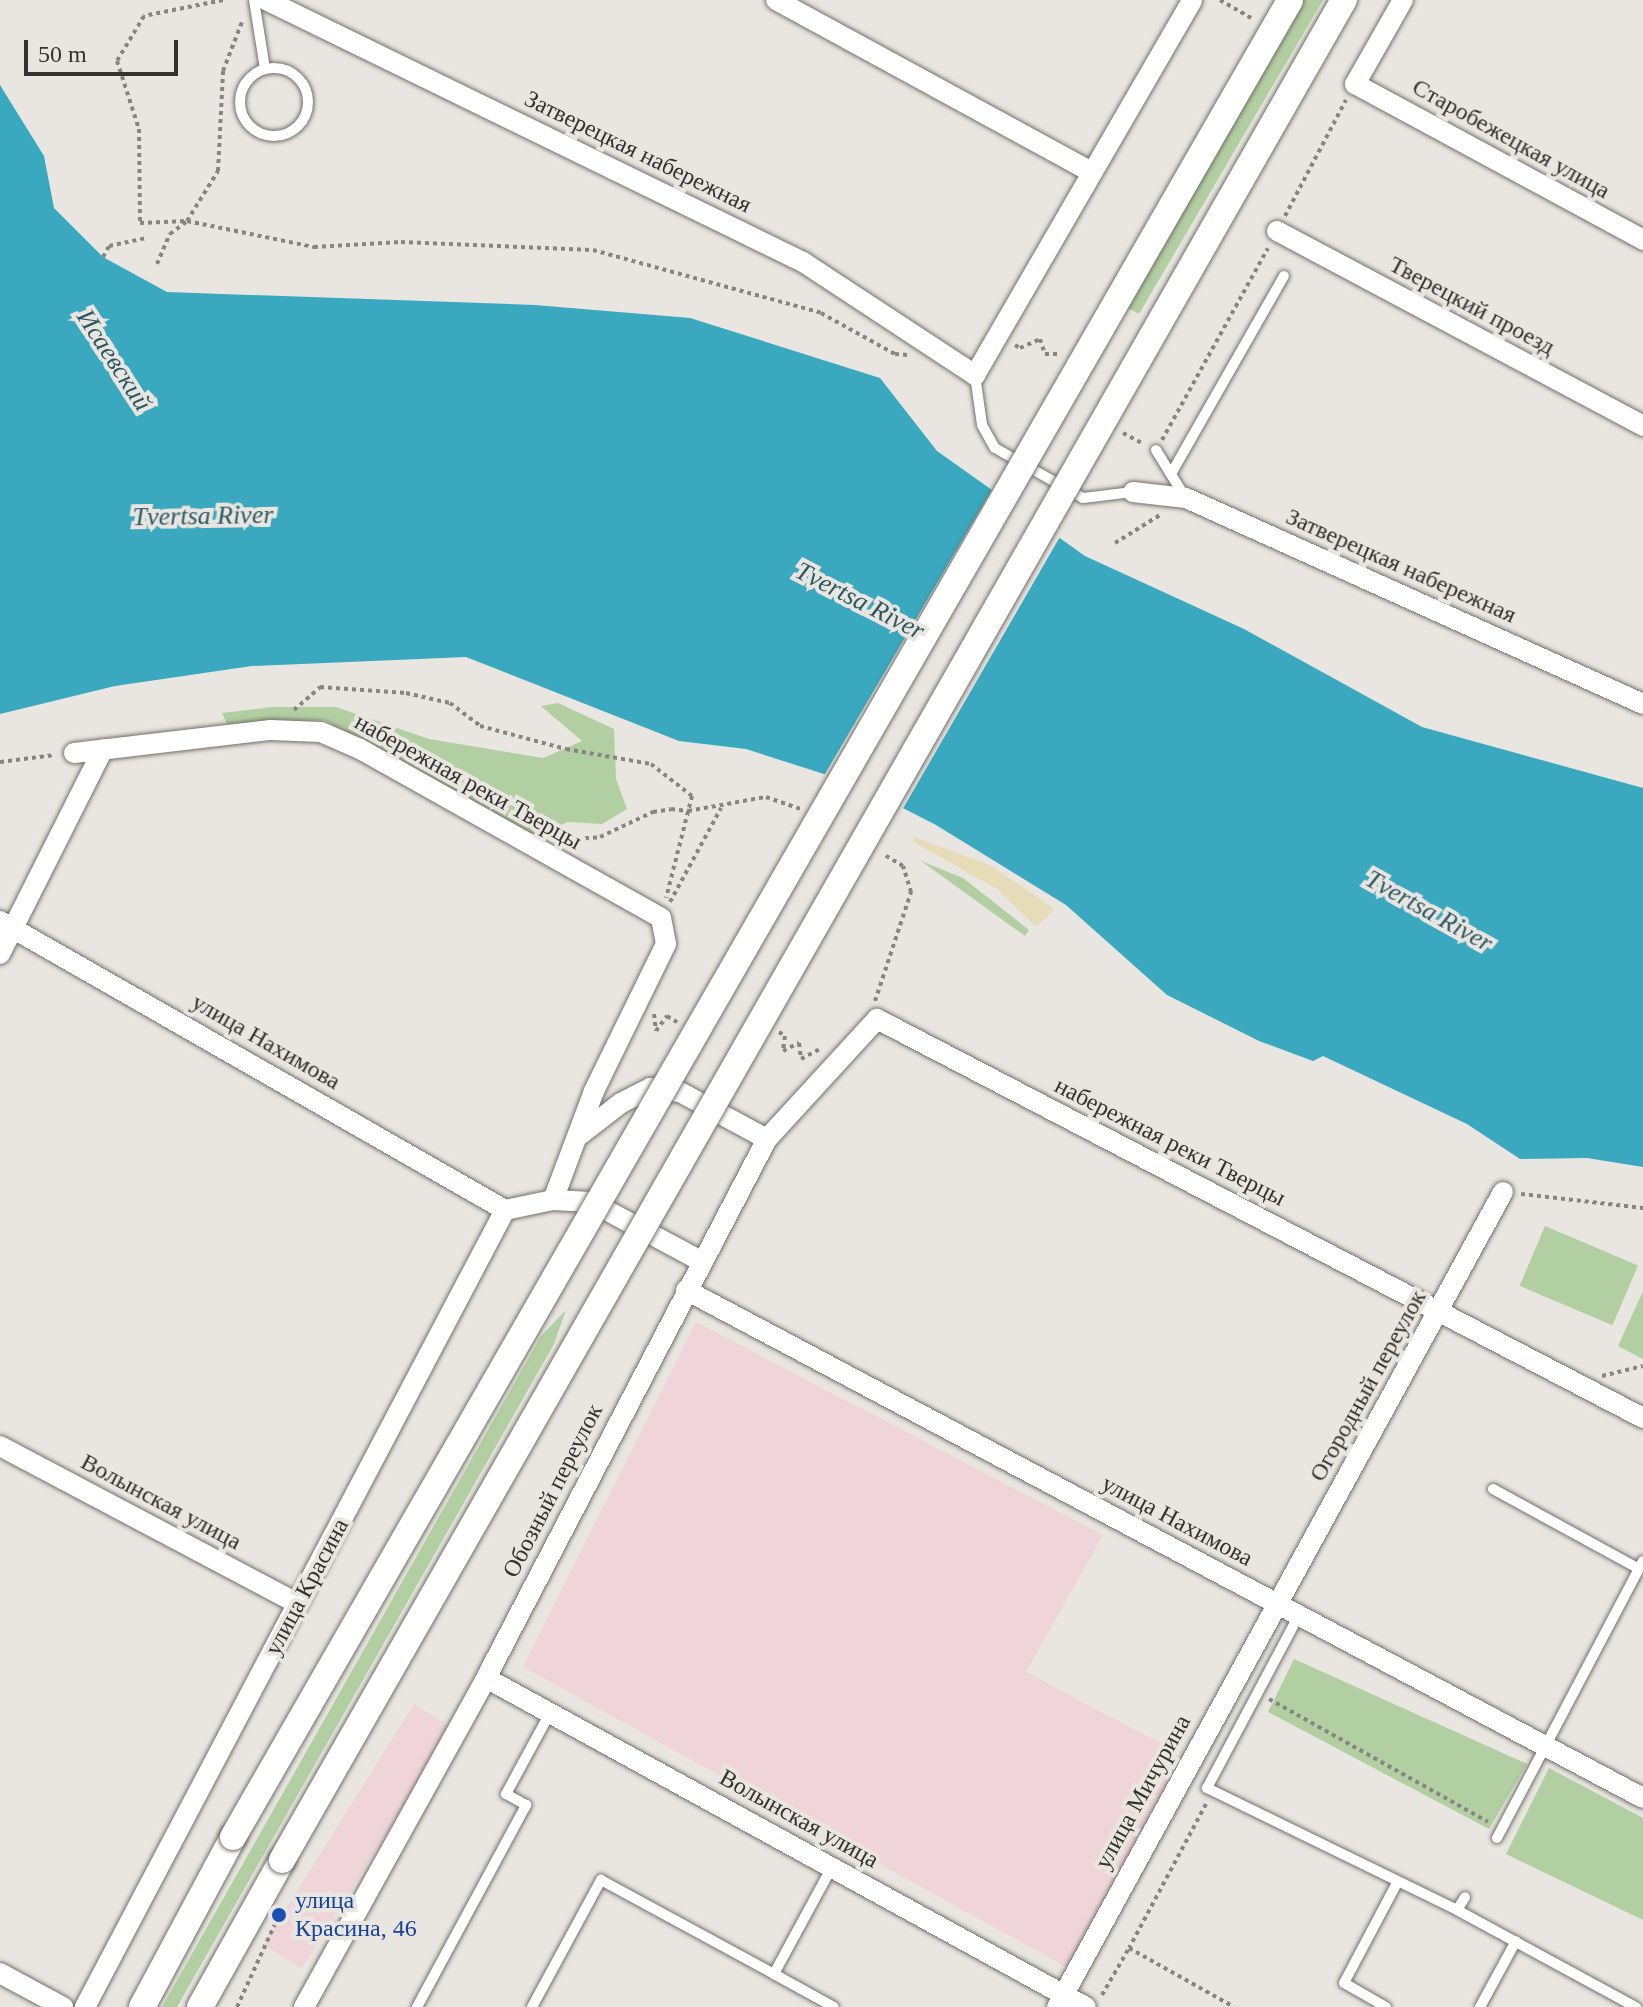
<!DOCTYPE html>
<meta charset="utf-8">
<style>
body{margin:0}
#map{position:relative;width:1643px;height:2007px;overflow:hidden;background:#e9e6e1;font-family:Georgia,serif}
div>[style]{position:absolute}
.industrial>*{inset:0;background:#efd5da;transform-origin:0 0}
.green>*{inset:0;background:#b2cfa1;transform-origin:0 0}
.sand>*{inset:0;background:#e6ddb8}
.water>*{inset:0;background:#3aa8be}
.pier>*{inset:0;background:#e9e6e1}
.path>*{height:4px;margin-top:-2px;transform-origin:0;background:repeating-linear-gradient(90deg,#878582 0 4px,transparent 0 8px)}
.roads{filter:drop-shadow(0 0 2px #73706b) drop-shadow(0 0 2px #73706b)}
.service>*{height:10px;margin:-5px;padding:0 5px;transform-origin:5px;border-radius:5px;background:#fff}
.service>.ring{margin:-5px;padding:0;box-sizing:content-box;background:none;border:10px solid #fff;border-radius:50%}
.minor>*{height:20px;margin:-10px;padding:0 10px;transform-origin:10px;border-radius:10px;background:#fff}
.secondary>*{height:26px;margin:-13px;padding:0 13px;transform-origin:13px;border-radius:13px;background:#fff}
.bridges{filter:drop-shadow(0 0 2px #73706b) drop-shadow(0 0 2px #73706b)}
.secondary-bridge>*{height:26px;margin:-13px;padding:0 13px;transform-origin:13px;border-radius:13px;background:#fff}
.dots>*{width:22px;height:22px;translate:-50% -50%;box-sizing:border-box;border:4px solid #e9e6e1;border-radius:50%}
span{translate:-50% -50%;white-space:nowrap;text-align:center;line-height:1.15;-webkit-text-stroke:8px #e9e6e1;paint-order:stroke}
.street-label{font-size:24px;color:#333230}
.transit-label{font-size:24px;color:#164399}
.left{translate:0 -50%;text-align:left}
.water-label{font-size:26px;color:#2a5862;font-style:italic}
.scale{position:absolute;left:24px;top:40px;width:154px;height:36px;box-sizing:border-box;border:4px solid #333230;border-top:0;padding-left:10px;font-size:24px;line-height:28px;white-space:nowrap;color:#333230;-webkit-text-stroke:6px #e9e6e1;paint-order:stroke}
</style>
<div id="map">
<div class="industrial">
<i style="clip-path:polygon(696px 1322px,1103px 1535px,1026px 1672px,1181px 1754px,1068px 1968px,523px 1667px)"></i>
<i style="left:414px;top:1704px;width:45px;height:284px;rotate:32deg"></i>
</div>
<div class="green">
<i style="clip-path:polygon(1303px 0,1323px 0,1139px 314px,1126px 307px)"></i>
<i style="clip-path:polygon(558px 703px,614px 729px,616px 779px,627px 809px,602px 824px,568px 822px,531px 837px,325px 720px,227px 724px,222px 713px,272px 707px,336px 707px,429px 739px,543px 758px,582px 741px,541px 706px)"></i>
<i style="clip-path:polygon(921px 861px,963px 878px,1029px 930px,1025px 936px)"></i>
<i style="left:1545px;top:1226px;width:101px;height:65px;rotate:23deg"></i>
<i style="clip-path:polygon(1643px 1291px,1643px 1359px,1618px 1346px)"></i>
<i style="clip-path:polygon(566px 1310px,554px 1344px,177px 2007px,162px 2007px,541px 1336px)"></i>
<i style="clip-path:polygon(1294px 1659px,1527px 1764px,1489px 1829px,1268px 1712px)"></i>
<i style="clip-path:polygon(1549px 1768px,1643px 1818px,1643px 1920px,1506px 1854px)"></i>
</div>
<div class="sand">
<i style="clip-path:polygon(914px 837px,990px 865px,1055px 909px,1036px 927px,997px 889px,913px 842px)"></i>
</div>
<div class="water">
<i style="clip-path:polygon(0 85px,44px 156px,54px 208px,103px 257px,167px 292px,535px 305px,690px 318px,880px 378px,937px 451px,1085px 556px,1244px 629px,1422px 727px,1643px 788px,1643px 1167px,1587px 1158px,1520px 1159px,1467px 1124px,1323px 1056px,1313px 1061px,1259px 1041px,1167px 995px,1066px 905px,936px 825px,858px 785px,746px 749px,679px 741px,466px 657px,252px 666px,115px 686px,0 714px)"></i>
</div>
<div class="pier">
<i style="clip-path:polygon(994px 486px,1061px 535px,901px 812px,856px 788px,822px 779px)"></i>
</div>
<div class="path">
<i style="left:223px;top:0;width:81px;rotate:168.6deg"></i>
<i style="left:144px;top:16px;width:52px;rotate:121deg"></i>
<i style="left:117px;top:61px;width:71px;rotate:72.1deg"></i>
<i style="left:139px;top:129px;width:94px;rotate:89.4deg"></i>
<i style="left:140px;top:223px;width:47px;rotate:-2.4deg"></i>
<i style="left:187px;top:221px;width:59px;rotate:-58.2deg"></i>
<i style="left:218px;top:171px;width:100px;rotate:-87.1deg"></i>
<i style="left:223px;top:71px;width:53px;rotate:-68.8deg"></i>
<i style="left:1220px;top:0;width:38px;rotate:30deg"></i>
<i style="left:1285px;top:216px;width:131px;rotate:-62.3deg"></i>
<i style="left:103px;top:257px;width:13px;rotate:-61deg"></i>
<i style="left:109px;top:246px;width:39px;rotate:-12deg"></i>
<i style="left:157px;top:264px;width:33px;rotate:-67deg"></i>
<i style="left:170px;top:234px;width:21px;rotate:-37deg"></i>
<i style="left:187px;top:221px;width:130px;rotate:11.6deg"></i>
<i style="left:314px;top:247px;width:87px;rotate:-3.3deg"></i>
<i style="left:401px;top:242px;width:192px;rotate:2.4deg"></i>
<i style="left:593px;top:250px;width:237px;rotate:15.4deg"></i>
<i style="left:821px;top:313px;width:85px;rotate:29deg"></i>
<i style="left:895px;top:354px;width:13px;rotate:4deg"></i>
<i style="left:1015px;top:345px;width:6px;rotate:31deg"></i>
<i style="left:1020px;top:348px;width:22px;rotate:-24deg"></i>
<i style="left:1040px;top:339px;width:16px;rotate:72deg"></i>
<i style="left:1045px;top:354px;width:15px"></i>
<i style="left:1123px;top:433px;width:24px;rotate:28deg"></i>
<i style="left:1162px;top:440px;width:219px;rotate:-61.1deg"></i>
<i style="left:1115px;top:543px;width:53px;rotate:-31.9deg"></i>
<i style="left:294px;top:710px;width:35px;rotate:-41deg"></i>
<i style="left:320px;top:687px;width:86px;rotate:4deg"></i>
<i style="left:406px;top:693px;width:45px;rotate:12.8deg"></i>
<i style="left:450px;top:703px;width:38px;rotate:37deg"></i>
<i style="left:480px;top:726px;width:89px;rotate:15deg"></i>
<i style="left:566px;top:749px;width:86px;rotate:10deg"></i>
<i style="left:651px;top:764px;width:52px;rotate:38deg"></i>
<i style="left:692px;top:796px;width:105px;rotate:104.3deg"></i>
<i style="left:0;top:762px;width:55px;rotate:-7.3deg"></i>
<i style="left:561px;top:840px;width:39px;rotate:-4deg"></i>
<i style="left:600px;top:837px;width:59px;rotate:-25.3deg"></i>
<i style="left:653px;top:812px;width:18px;rotate:-9deg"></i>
<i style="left:671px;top:809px;width:17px;rotate:7deg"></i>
<i style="left:688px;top:811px;width:79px;rotate:-10.2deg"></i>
<i style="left:766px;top:797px;width:37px;rotate:19deg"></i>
<i style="left:670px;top:902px;width:107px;rotate:-61.5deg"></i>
<i style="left:875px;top:1001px;width:115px;rotate:-71.7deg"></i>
<i style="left:911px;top:892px;width:27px;rotate:-107deg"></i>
<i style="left:903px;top:866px;width:23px;rotate:-149deg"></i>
<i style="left:654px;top:1014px;width:17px;rotate:83deg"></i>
<i style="left:656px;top:1031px;width:19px;rotate:-54deg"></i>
<i style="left:667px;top:1016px;width:12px;rotate:31deg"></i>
<i style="left:779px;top:1032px;width:7px;rotate:34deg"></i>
<i style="left:785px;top:1036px;width:15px;rotate:98deg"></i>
<i style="left:783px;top:1051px;width:18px;rotate:-27deg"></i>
<i style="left:799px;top:1043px;width:16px;rotate:83deg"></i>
<i style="left:801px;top:1059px;width:24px;rotate:-28deg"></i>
<i style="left:1521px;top:1194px;width:123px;rotate:6.5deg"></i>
<i style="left:1602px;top:1376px;width:42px;rotate:-13.7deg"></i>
<i style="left:1269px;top:1699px;width:251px;rotate:29.3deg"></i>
<i style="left:1206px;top:1804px;width:163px;rotate:118.1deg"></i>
<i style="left:1129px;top:1948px;width:120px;rotate:29.3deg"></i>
<i style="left:1102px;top:1995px;width:54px;rotate:-60.1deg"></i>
<i style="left:237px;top:2007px;width:91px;rotate:-65.4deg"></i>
</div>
<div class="roads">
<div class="service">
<i style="left:254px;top:0;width:70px;rotate:80.9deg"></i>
<i class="ring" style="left:240px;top:68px;width:58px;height:58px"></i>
<i style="left:975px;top:375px;width:50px;rotate:82deg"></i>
<i style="left:982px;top:425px;width:26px;rotate:61deg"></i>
<i style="left:995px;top:448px;width:101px;rotate:29.6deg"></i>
<i style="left:1083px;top:498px;width:50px;rotate:-6.8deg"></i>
<i style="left:1156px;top:450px;width:55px;rotate:58.3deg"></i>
<i style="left:1171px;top:474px;width:228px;rotate:-60.3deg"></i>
<i style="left:1493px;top:1489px;width:166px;rotate:28.7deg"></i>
<i style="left:1299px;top:1615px;width:196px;rotate:118deg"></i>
<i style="left:1207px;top:1788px;width:278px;rotate:26deg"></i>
<i style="left:1457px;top:1910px;width:204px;rotate:28.5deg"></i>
<i style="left:1497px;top:1838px;width:313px;rotate:-62.2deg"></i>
<i style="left:832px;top:1867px;width:122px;rotate:118.5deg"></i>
<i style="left:774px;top:1974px;width:68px;rotate:28.8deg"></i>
<i style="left:1457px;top:1910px;width:15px;rotate:-58deg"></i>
<i style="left:417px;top:2007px;width:230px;rotate:-61.6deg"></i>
<i style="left:526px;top:1805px;width:23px;rotate:-151deg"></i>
<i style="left:506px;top:1794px;width:92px;rotate:-61.5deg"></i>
<i style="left:532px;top:2007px;width:145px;rotate:-61.5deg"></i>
<i style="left:601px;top:1880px;width:197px;rotate:28.5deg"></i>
<i style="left:1386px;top:2007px;width:48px;rotate:-150.3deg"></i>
<i style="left:1344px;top:1983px;width:115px;rotate:-62.1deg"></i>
<i style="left:1480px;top:2007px;width:75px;rotate:-61.4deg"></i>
</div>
<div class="minor">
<i style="left:266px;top:0;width:598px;rotate:26.01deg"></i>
<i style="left:803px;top:262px;width:206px;rotate:33.3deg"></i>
<i style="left:975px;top:375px;width:433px;rotate:-59.9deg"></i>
<i style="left:776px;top:0;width:360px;rotate:28.6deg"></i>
<i style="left:1403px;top:0;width:97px;rotate:119.7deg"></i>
<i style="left:1355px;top:84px;width:328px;rotate:28.4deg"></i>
<i style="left:1277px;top:231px;width:415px;rotate:28deg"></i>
<i style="left:1133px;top:492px;width:53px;rotate:6.5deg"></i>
<i style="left:1186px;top:498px;width:501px;rotate:24.26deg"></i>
<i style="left:74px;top:753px;width:198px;rotate:-6.7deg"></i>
<i style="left:271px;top:730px;width:50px;rotate:2.3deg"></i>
<i style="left:321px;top:732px;width:43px;rotate:23.6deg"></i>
<i style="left:360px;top:749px;width:345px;rotate:29.3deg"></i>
<i style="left:661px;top:918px;width:26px;rotate:79deg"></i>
<i style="left:666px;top:944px;width:164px;rotate:116.1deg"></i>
<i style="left:594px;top:1091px;width:116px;rotate:110.6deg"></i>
<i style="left:0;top:921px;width:582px;rotate:29.78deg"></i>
<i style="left:0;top:954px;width:229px;rotate:-63.3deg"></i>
<i style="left:581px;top:1134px;width:51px;rotate:-37.8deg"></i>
<i style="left:621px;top:1103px;width:33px;rotate:-27deg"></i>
<i style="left:650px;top:1088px;width:30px;rotate:8deg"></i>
<i style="left:680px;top:1092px;width:99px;rotate:28.4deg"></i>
<i style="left:505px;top:1210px;width:49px;rotate:-11.8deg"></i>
<i style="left:553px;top:1200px;width:38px;rotate:3deg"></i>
<i style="left:591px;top:1202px;width:125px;rotate:28.2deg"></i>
<i style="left:686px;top:1290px;width:1083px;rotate:27.96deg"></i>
<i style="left:0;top:1446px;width:337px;rotate:27.9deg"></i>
<i style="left:486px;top:1678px;width:684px;rotate:28.74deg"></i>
<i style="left:0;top:1973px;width:72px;rotate:28.4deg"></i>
<i style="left:85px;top:2007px;width:901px;rotate:-62.21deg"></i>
<i style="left:304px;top:2007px;width:376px;rotate:-61deg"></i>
<i style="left:486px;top:1678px;width:608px;rotate:-62.47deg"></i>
<i style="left:767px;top:1139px;width:163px;rotate:-47.5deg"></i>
<i style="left:877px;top:1019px;width:864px;rotate:27.51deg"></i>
<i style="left:1057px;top:2007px;width:929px;rotate:-61.31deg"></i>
</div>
<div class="secondary">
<i style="left:142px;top:2007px;width:193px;rotate:-61.8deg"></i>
<i style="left:200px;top:2007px;width:168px;rotate:-60.8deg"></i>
</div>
</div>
<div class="bridges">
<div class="secondary-bridge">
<i style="left:233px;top:1837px;width:2119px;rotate:-60.08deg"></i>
<i style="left:282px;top:1860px;width:2142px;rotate:-60.28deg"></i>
</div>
</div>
<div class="dots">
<i style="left:279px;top:1915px;background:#1a4fb4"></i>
</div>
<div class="street-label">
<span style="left:1511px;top:139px;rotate:29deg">Старобежецкая улица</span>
<span style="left:638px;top:152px;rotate:26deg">Затверецкая набережная</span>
<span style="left:1472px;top:306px;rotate:28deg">Тверецкий проезд</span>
<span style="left:1401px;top:566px;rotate:24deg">Затверецкая набережная</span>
<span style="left:468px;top:782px;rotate:29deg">набережная реки Тверцы</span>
<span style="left:266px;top:1042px;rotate:30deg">улица Нахимова</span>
<span style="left:1170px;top:1142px;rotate:27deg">набережная реки Тверцы</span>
<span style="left:1368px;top:1386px;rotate:-61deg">Огородный переулок</span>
<span style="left:553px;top:1491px;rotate:-63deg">Обозный переулок</span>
<span style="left:161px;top:1502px;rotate:28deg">Волынская улица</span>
<span style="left:1177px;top:1521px;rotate:28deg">улица Нахимова</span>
<span style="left:307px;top:1587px;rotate:-62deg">улица Красина</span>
<span style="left:1143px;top:1792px;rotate:-61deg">улица Мичурина</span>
<span style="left:799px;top:1819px;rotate:29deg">Волынская улица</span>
</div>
<div class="transit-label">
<span class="left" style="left:295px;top:1915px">улица<br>Красина, 46</span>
</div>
<div class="water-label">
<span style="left:114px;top:360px;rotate:57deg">Исаевский</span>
<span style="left:203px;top:516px;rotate:-1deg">Tvertsa River</span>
<span style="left:860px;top:601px;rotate:27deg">Tvertsa River</span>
<span style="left:1429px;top:911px;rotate:29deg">Tvertsa River</span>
</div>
<div class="scale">50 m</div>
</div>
